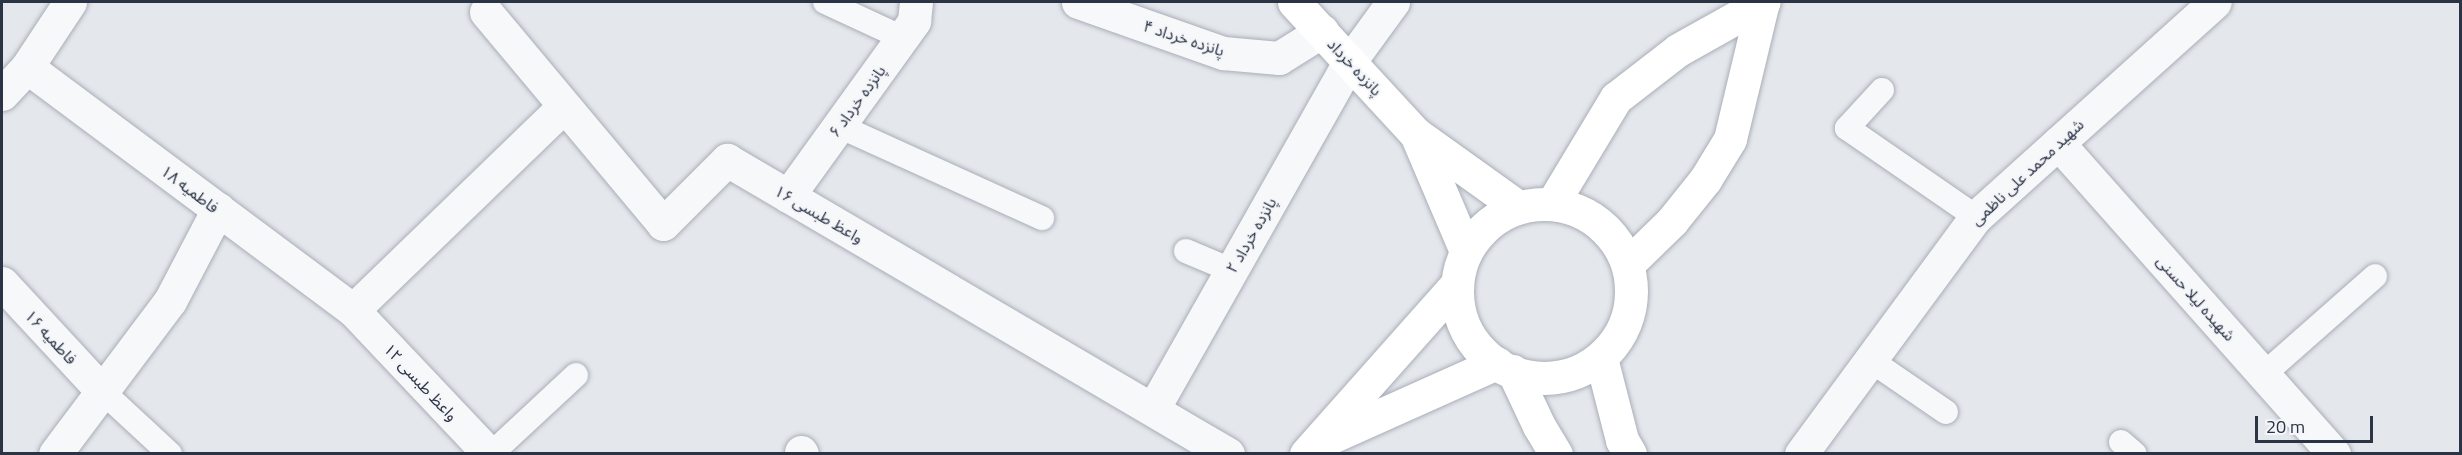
<!DOCTYPE html>
<meta charset="utf-8">
<style>
body{margin:0}
#map{position:relative;width:2462px;height:455px;overflow:hidden;background:#e4e7ec;font-family:"Titillium Web","Noto Sans Arabic",sans-serif}
div>[style]{position:absolute}
.roads{filter:drop-shadow(0 0 2px #a9aeb7) drop-shadow(0 0 2px #a9aeb7)}
.lane>*{height:24px;margin:-12px;padding:0 12px;transform-origin:12px;border-radius:12px;background:#f7f8fa}
.street>*{height:33px;margin:-16.5px;padding:0 16.5px;transform-origin:16.5px;border-radius:16.5px;background:#f7f8fa}
.secondary>*{height:33px;margin:-16.5px;padding:0 16.5px;transform-origin:16.5px;border-radius:16.5px;background:#fff}
.secondary>.ring{margin:-16.5px;padding:0;box-sizing:content-box;background:none;border:33px solid #fff;border-radius:50%}
span{translate:-50% -50%;white-space:nowrap;text-align:center;line-height:1.15;-webkit-text-stroke:4.5px #f4f6f9;paint-order:stroke}
.street-label{font-size:16px;color:#2b3445}
.frame{position:absolute;inset:0;border:3px solid #2b3445;pointer-events:none}
.scale{position:absolute;left:2255px;top:416px;width:118px;height:27px;box-sizing:border-box;border:3px solid #2b3445;border-top:0;padding-left:8px;font-size:18px;line-height:21px;white-space:nowrap;color:#2b3445;-webkit-text-stroke:4px #f4f6f9;paint-order:stroke}
</style>
<div id="map">
<div class="roads">
<div class="lane">
<i style="left:825px;top:2px;width:86px;rotate:24.8deg"></i>
<i style="left:1882px;top:90px;width:52px;rotate:132.6deg"></i>
<i style="left:1847px;top:128px;width:157px;rotate:34.6deg"></i>
<i style="left:839px;top:126px;width:223px;rotate:24.4deg"></i>
<i style="left:1186px;top:251px;width:49px;rotate:22.9deg"></i>
<i style="left:1870px;top:360px;width:92px;rotate:34.4deg"></i>
<i style="left:2264px;top:374px;width:148px;rotate:-41.4deg"></i>
<i style="left:101px;top:390px;width:94px;rotate:42.8deg"></i>
<i style="left:2121px;top:442px;width:18px;rotate:41deg"></i>
<i style="left:491px;top:454px;width:116px;rotate:-42.9deg"></i>
</div>
<div class="street">
<i style="left:1078px;top:2px;width:154px;rotate:19.4deg"></i>
<i style="left:1223px;top:53px;width:56px;rotate:5.1deg"></i>
<i style="left:1279px;top:58px;width:51px;rotate:-32.1deg"></i>
<i style="left:486px;top:12px;width:276px;rotate:50.1deg"></i>
<i style="left:663px;top:224px;width:91px;rotate:-45deg"></i>
<i style="left:727px;top:160px;width:581px;rotate:30.41deg"></i>
<i style="left:27px;top:67px;width:407px;rotate:36.7deg"></i>
<i style="left:353px;top:310px;width:198px;rotate:46.6deg"></i>
<i style="left:2px;top:94px;width:37px;rotate:-47deg"></i>
<i style="left:27px;top:67px;width:78px;rotate:-56.5deg"></i>
<i style="left:2058px;top:143px;width:416px;rotate:48.4deg"></i>
<i style="left:788px;top:196px;width:216px;rotate:-54.2deg"></i>
<i style="left:914px;top:21px;width:19px;rotate:-84deg"></i>
<i style="left:2px;top:283px;width:146px;rotate:47.2deg"></i>
<i style="left:353px;top:310px;width:293px;rotate:-44deg"></i>
<i style="left:1153px;top:409px;width:400px;rotate:-60.5deg"></i>
<i style="left:1350px;top:61px;width:73px;rotate:-53.9deg"></i>
<i style="left:801px;top:452px;width:2px;rotate:63deg"></i>
<i style="left:55px;top:454px;width:191px;rotate:-53.1deg"></i>
<i style="left:170px;top:301px;width:104px;rotate:-62.4deg"></i>
<i style="left:1801px;top:454px;width:295px;rotate:-53.6deg"></i>
<i style="left:1976px;top:217px;width:321px;rotate:-42deg"></i>
</div>
<div class="secondary">
<i style="left:1294px;top:2px;width:180px;rotate:47.3deg"></i>
<i style="left:1416px;top:134px;width:125px;rotate:35.6deg"></i>
<i style="left:1416px;top:134px;width:127px;rotate:66.9deg"></i>
<i style="left:1552px;top:204px;width:124px;rotate:-58.9deg"></i>
<i style="left:1616px;top:98px;width:78px;rotate:-37.7deg"></i>
<i style="left:1678px;top:50px;width:98px;rotate:-29.2deg"></i>
<i class="ring" style="left:1457px;top:204px;width:141px;height:141px"></i>
<i style="left:1628px;top:264px;width:62px;rotate:-44.3deg"></i>
<i style="left:1672px;top:221px;width:53px;rotate:-51.2deg"></i>
<i style="left:1705px;top:180px;width:48px;rotate:-58.6deg"></i>
<i style="left:1730px;top:139px;width:141px;rotate:-76.5deg"></i>
<i style="left:1601px;top:358px;width:85px;rotate:75.6deg"></i>
<i style="left:1622px;top:440px;width:16px;rotate:60deg"></i>
<i style="left:1513px;top:371px;width:61px;rotate:64.7deg"></i>
<i style="left:1539px;top:426px;width:33px;rotate:59deg"></i>
<i style="left:1327px;top:439px;width:186px;rotate:-24.1deg"></i>
<i style="left:1306px;top:454px;width:227px;rotate:-48.4deg"></i>
</div>
</div>
<div class="street-label">
<span style="left:1184px;top:38px;rotate:18deg">پانزده خرداد ۴</span>
<span style="left:1355px;top:67px;rotate:47deg">پانزده خرداد</span>
<span style="left:857px;top:101px;rotate:-54deg">پانزده خرداد ۶</span>
<span style="left:2027px;top:172px;rotate:-43deg">شهید محمد علی ناظمی</span>
<span style="left:190px;top:189px;rotate:37deg">فاطمیه ۱۸</span>
<span style="left:819px;top:214px;rotate:30deg">واعظ طبسی ۱۶</span>
<span style="left:1251px;top:235px;rotate:-60deg">پانزده خرداد ۲</span>
<span style="left:2196px;top:298px;rotate:48deg">شهیده لیلا حسنی</span>
<span style="left:51px;top:337px;rotate:47deg">فاطمیه ۱۶</span>
<span style="left:421px;top:382px;rotate:47deg">واعظ طبسی ۱۲</span>
</div>
<div class="frame"></div>
<div class="scale">20 m</div>
</div>
